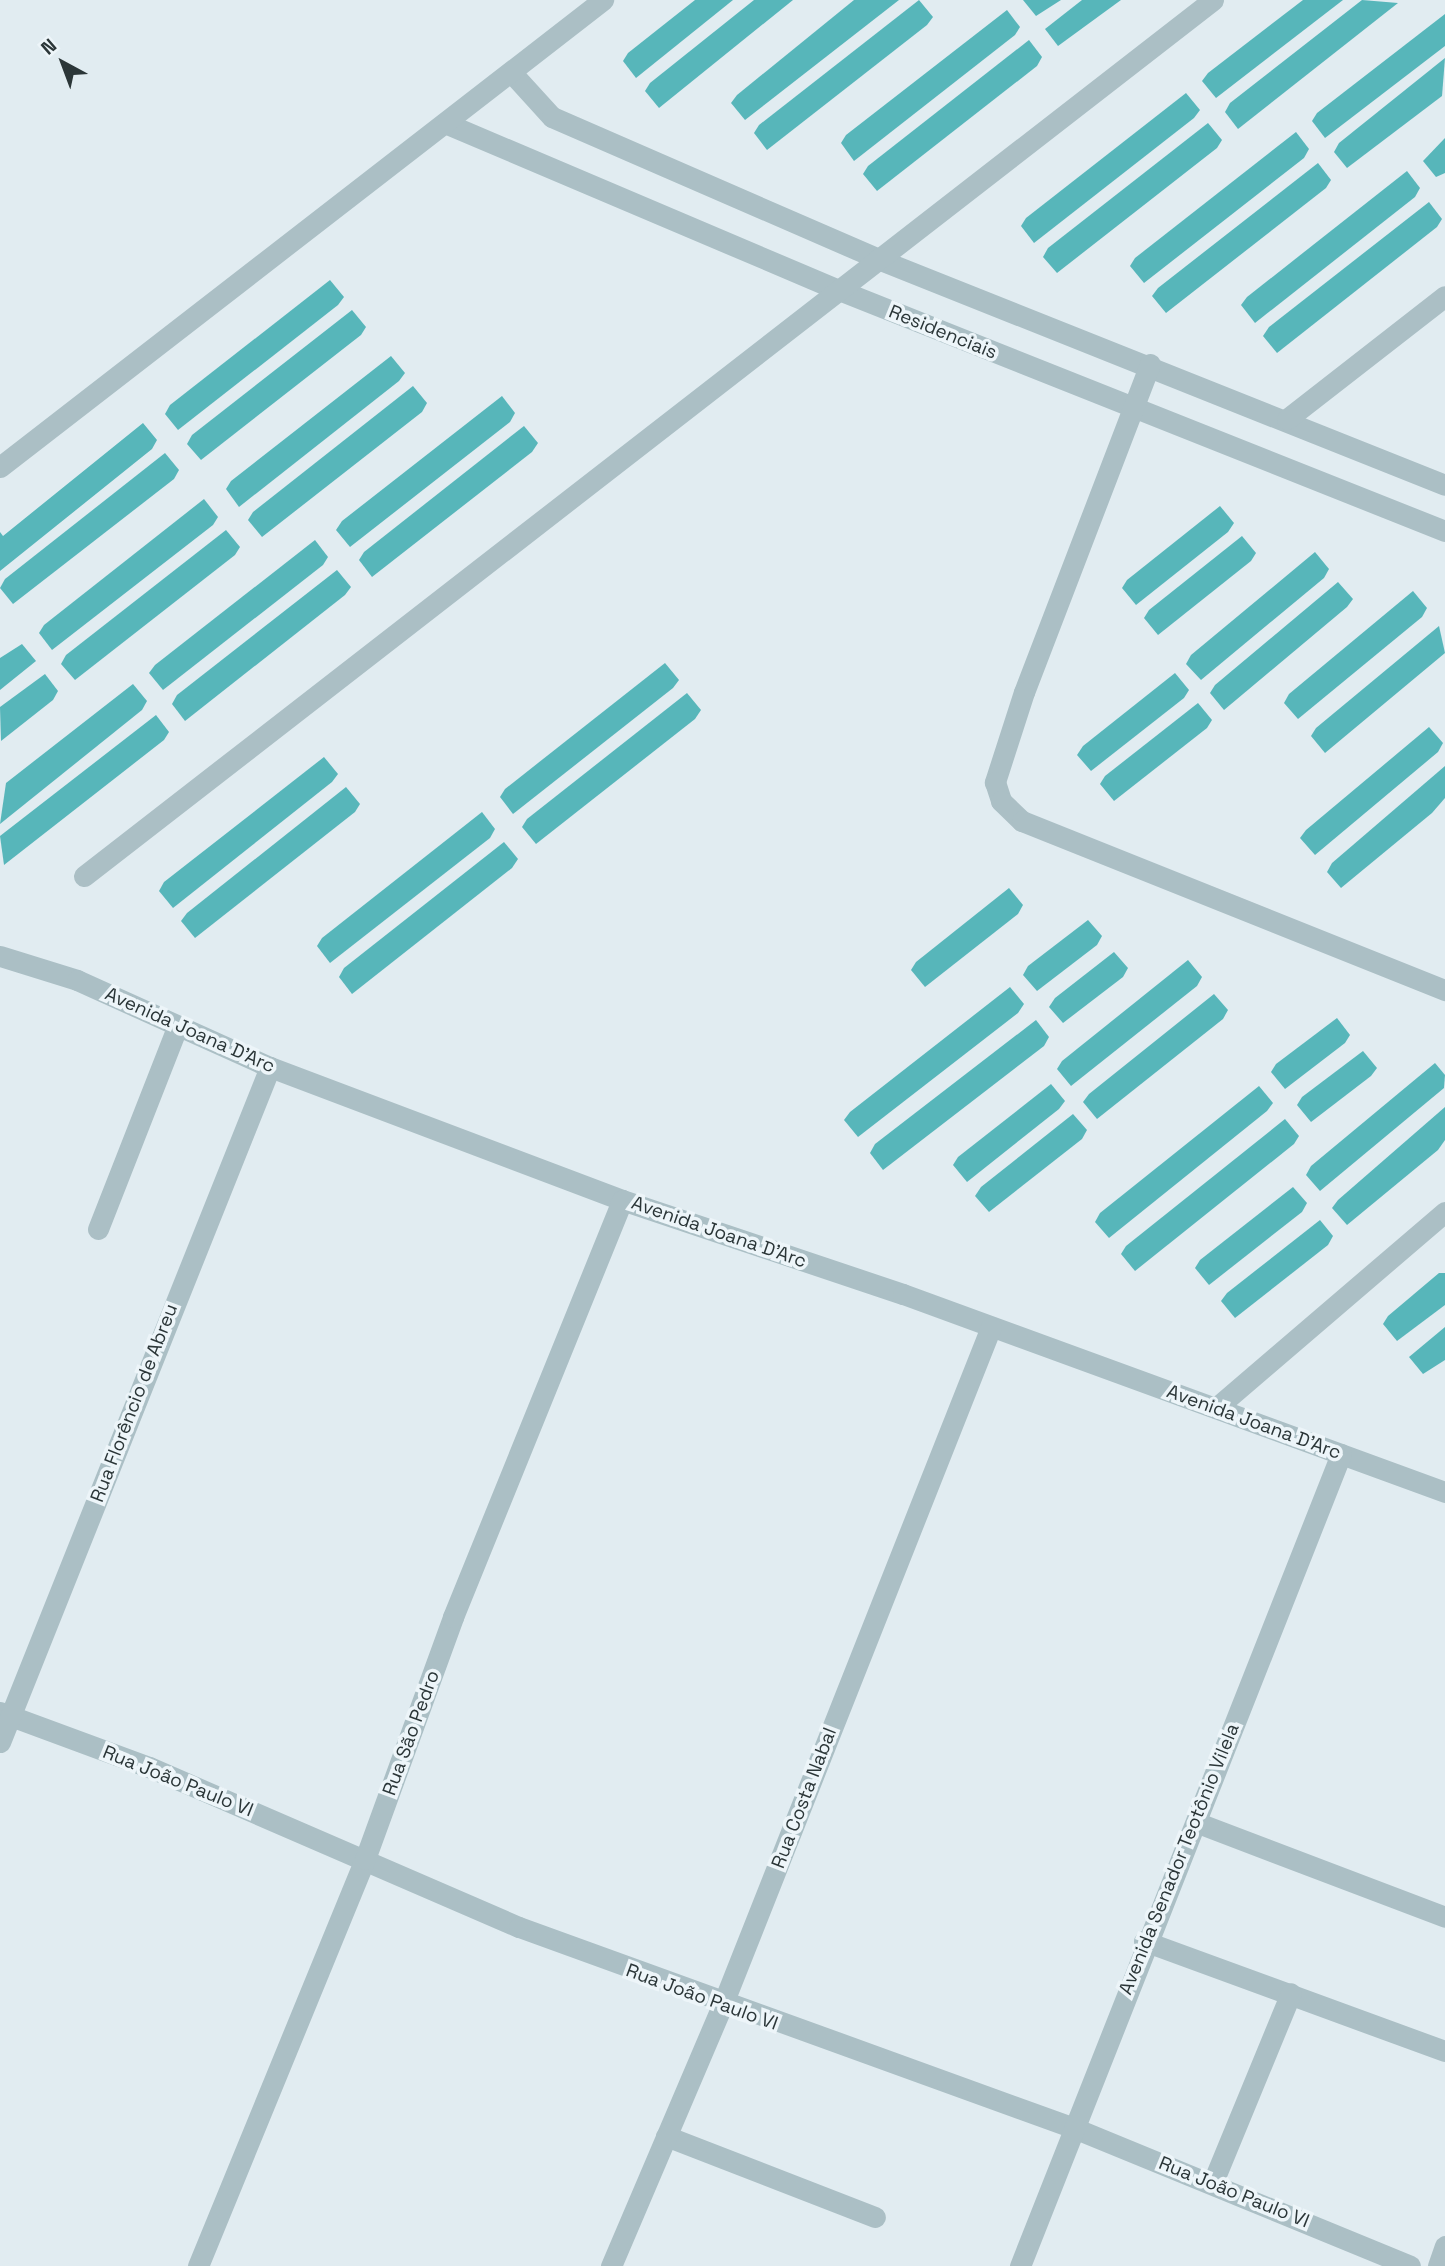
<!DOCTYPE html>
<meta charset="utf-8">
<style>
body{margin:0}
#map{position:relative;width:1445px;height:2266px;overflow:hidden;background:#e1ecf1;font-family:"Space Grotesk",sans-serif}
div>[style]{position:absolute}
.building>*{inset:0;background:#57b6ba}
.minor>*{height:21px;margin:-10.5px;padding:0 10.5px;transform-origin:10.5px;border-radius:10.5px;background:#abbfc5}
span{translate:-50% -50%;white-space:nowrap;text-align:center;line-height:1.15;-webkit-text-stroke:7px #edf5f9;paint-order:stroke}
.street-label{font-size:19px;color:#2b3638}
.north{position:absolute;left:28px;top:28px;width:70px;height:70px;-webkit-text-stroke:5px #edf5f9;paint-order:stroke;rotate:319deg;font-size:19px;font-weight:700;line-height:28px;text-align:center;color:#2b3638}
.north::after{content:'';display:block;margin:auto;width:24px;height:32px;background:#2b3638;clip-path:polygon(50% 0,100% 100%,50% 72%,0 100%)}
</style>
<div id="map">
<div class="building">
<i style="clip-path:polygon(695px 0,733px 0,636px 78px,623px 61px,628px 53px)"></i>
<i style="clip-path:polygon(754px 0,793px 0,659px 108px,645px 91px,650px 83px)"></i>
<i style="clip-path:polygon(854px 0,899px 0,745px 120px,731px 103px,737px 95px)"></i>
<i style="clip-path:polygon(919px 0,933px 17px,927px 25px,767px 150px,754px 133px,759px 125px)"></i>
<i style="clip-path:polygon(1023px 0,1061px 0,1036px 16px)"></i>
<i style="clip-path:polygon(1082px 0,1121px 0,1058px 46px,1045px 29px)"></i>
<i style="clip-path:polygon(1303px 0,1343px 0,1216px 98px,1202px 81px,1208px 73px)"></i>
<i style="clip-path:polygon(1362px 0,1398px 3px,1238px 129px,1225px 112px,1230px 103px)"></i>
<i style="clip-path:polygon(1007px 10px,1020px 27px,1015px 35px,854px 161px,841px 143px,846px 135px)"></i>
<i style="clip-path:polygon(1445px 14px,1445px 46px,1325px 138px,1312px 121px,1317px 113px)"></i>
<i style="clip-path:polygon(1029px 40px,1042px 57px,1037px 66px,877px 191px,863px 174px,868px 166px)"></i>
<i style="clip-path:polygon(1445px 58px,1442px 96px,1347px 168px,1334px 152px,1339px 143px)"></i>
<i style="clip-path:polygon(1186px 93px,1200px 110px,1194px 118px,1034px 243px,1021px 226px,1026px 218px)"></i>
<i style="clip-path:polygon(1208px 123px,1222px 140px,1217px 148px,1057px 273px,1043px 257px,1048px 248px)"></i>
<i style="clip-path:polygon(1296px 132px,1309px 149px,1304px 158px,1144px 283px,1130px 266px,1135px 258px)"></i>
<i style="clip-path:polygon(1445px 138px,1445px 173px,1436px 177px,1423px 161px)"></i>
<i style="clip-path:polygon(1318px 163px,1331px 180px,1326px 188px,1166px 313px,1152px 296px,1158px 288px)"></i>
<i style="clip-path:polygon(1407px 171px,1420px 188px,1415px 197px,1255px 323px,1241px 305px,1247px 297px)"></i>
<i style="clip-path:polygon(1429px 202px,1442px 219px,1437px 227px,1277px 353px,1263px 336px,1269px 327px)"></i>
<i style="clip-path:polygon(330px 280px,344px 297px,338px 305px,178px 430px,165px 414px,170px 405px)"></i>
<i style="clip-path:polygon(352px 310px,366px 327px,361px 335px,201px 460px,187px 444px,192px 435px)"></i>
<i style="clip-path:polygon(391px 356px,405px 373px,399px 381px,239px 507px,226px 489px,231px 481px)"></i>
<i style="clip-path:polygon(413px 386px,427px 403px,422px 412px,262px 537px,248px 520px,253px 512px)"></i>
<i style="clip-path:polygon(502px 396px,515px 413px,510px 422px,350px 547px,336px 530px,342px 521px)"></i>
<i style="clip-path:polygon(143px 423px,157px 440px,152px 449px,0 571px,0 532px,3px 536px)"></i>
<i style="clip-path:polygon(524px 426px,538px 443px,532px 452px,372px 577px,359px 560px,364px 552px)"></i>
<i style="clip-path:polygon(165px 453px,179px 470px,174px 479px,13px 604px,0 588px,5px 579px)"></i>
<i style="clip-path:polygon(204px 499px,218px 517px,213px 525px,52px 650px,39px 633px,44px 625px)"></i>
<i style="clip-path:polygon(1220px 506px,1234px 523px,1228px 532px,1136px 605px,1122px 588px,1127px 580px)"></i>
<i style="clip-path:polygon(226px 530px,240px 547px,235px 555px,75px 680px,61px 664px,66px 655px)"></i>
<i style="clip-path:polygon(1242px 536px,1256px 553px,1251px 561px,1158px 635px,1144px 618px,1149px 610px)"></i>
<i style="clip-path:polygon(315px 540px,328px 557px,323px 565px,163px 690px,149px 673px,155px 665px)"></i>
<i style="clip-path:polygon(1315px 552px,1329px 569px,1324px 578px,1201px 680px,1186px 664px,1191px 655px)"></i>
<i style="clip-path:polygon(337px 570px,351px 587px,345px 595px,185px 721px,172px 704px,177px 695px)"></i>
<i style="clip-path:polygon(1338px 582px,1353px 599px,1347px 607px,1224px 710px,1210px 693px,1215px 685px)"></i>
<i style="clip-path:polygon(1413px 591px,1427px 608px,1422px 617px,1298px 719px,1284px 703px,1289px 694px)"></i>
<i style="clip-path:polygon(1439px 626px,1445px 653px,1325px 753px,1311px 736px,1316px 728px)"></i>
<i style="clip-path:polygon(22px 644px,36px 661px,0 690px,0 658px)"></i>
<i style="clip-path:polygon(665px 663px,679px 680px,673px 688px,513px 814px,500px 797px,505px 789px)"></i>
<i style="clip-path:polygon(1175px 673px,1189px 690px,1184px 698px,1091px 771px,1077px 755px,1083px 746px)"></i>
<i style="clip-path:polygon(45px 674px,58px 691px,53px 700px,1px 741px,0 707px)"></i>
<i style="clip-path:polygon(133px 684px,147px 701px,142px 710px,0 824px,6px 783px)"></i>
<i style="clip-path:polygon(687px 693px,701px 710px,695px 719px,536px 844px,522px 827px,527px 819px)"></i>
<i style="clip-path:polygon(1198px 703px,1212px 720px,1207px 728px,1114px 801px,1100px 784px,1105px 776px)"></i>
<i style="clip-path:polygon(156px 715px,169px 732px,164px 740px,4px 865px,0 836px)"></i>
<i style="clip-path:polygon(1429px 727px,1443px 743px,1438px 752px,1315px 855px,1300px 838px,1306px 830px)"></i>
<i style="clip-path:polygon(324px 757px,338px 774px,332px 782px,173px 908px,159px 891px,164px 882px)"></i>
<i style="clip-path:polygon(1445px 766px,1445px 798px,1432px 813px,1341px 888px,1327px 872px,1332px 863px)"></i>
<i style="clip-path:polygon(346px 787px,360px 804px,355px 812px,195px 938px,181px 921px,187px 913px)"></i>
<i style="clip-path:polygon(482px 812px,495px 829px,490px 838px,330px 963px,317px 946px,322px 938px)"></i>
<i style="clip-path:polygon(504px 842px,518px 859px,512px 868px,352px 994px,339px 977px,344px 968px)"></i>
<i style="clip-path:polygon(1009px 888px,1023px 905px,1018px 914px,925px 987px,911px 970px,916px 962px)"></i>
<i style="clip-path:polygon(1088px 920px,1102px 936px,1097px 945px,1037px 991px,1023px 975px,1028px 966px)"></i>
<i style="clip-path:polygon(1114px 952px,1128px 968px,1123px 977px,1063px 1023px,1049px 1007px,1055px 998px)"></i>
<i style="clip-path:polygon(1188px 960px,1202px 977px,1197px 986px,1071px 1086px,1057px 1069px,1062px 1061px)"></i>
<i style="clip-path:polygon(1010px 987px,1024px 1004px,1018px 1013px,858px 1137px,844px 1120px,850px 1112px)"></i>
<i style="clip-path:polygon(1214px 994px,1228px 1010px,1223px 1019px,1097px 1119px,1083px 1102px,1089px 1094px)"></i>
<i style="clip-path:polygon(1337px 1018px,1350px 1035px,1345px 1043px,1285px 1089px,1271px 1072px,1276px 1064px)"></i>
<i style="clip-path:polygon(1036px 1020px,1049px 1037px,1044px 1046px,883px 1170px,870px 1153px,875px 1144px)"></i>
<i style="clip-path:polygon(1363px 1051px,1377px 1068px,1371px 1076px,1311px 1122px,1297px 1105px,1302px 1097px)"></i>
<i style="clip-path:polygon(1435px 1063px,1445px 1075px,1444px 1088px,1320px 1191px,1306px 1175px,1311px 1166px)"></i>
<i style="clip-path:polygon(1051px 1084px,1065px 1101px,1059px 1109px,967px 1182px,953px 1165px,958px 1157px)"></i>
<i style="clip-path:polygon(1259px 1086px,1273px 1103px,1267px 1111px,1109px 1238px,1095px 1222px,1100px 1213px)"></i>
<i style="clip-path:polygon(1445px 1107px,1445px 1140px,1438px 1150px,1347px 1225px,1332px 1208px,1338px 1200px)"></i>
<i style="clip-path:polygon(1073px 1114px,1087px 1130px,1082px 1139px,989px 1212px,975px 1196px,981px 1187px)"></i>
<i style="clip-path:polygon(1285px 1119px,1299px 1136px,1294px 1144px,1135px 1271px,1121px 1254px,1126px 1246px)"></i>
<i style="clip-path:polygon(1293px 1187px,1307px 1203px,1302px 1212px,1209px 1285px,1195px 1268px,1200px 1260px)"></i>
<i style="clip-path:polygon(1320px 1220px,1333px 1236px,1328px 1245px,1235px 1318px,1221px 1301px,1227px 1293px)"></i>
<i style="clip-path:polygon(1439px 1273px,1445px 1273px,1445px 1305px,1397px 1341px,1383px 1324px,1388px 1316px)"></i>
<i style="clip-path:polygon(1445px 1327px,1445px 1360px,1423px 1374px,1409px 1357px)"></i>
</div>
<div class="minor">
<i style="left:511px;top:72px;width:61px;rotate:47.7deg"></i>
<i style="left:552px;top:117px;width:356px;rotate:23.5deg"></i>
<i style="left:878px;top:259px;width:610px;rotate:21.73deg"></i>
<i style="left:445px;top:123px;width:428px;rotate:23deg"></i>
<i style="left:839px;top:290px;width:652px;rotate:21.69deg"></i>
<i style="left:1150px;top:364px;width:351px;rotate:111deg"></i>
<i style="left:1024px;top:692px;width:95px;rotate:107.9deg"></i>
<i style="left:995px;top:782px;width:20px;rotate:72deg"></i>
<i style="left:1001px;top:801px;width:29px;rotate:44deg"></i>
<i style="left:1022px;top:821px;width:456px;rotate:21.8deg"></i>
<i style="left:1287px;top:419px;width:200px;rotate:-37.9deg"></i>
<i style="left:0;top:467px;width:763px;rotate:-37.76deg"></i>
<i style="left:84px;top:876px;width:1429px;rotate:-37.81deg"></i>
<i style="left:0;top:956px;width:81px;rotate:17.3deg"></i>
<i style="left:77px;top:980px;width:212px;rotate:24.3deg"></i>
<i style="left:270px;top:1067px;width:376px;rotate:20.7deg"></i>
<i style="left:622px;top:1200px;width:296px;rotate:18.5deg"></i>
<i style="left:903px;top:1294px;width:577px;rotate:20.07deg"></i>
<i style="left:98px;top:1229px;width:217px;rotate:-68.6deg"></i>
<i style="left:1216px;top:1408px;width:301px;rotate:-40.6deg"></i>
<i style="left:0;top:1712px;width:159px;rotate:20.3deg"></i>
<i style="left:149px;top:1767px;width:403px;rotate:23.4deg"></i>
<i style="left:519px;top:1927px;width:590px;rotate:19.91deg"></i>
<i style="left:1074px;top:2128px;width:363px;rotate:22.3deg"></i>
<i style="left:0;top:1742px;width:727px;rotate:-68.2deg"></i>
<i style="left:1198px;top:1823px;width:264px;rotate:20.8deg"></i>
<i style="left:1144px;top:1941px;width:320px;rotate:20.1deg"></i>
<i style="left:666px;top:2136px;width:224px;rotate:21.2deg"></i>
<i style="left:1213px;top:2182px;width:204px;rotate:-67.6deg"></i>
<i style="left:198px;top:2266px;width:440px;rotate:-67.7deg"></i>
<i style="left:365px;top:1859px;width:258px;rotate:-70deg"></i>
<i style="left:453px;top:1617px;width:450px;rotate:-67.9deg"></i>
<i style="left:611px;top:2266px;width:283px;rotate:-66.9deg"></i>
<i style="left:722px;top:2006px;width:730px;rotate:-68.39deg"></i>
<i style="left:1020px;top:2266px;width:873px;rotate:-68.43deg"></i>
<i style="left:1438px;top:2266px;width:21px;rotate:-71deg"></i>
</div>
<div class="street-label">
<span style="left:943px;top:332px;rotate:22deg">Residenciais</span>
<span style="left:190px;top:1030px;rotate:24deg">Avenida Joana D'Arc</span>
<span style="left:719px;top:1232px;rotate:19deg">Avenida Joana D'Arc</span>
<span style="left:134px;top:1403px;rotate:-69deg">Rua Florêncio de Abreu</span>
<span style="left:1254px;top:1422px;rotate:20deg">Avenida Joana D'Arc</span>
<span style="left:411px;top:1733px;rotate:-70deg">Rua São Pedro</span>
<span style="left:178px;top:1781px;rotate:22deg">Rua João Paulo VI</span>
<span style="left:804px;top:1798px;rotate:-69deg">Rua Costa Nabal</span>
<span style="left:1179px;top:1859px;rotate:-68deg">Avenida Senador Teotônio Vilela</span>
<span style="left:702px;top:1997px;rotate:20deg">Rua João Paulo VI</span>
<span style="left:1234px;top:2192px;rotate:22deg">Rua João Paulo VI</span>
</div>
<div class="north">N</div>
</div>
